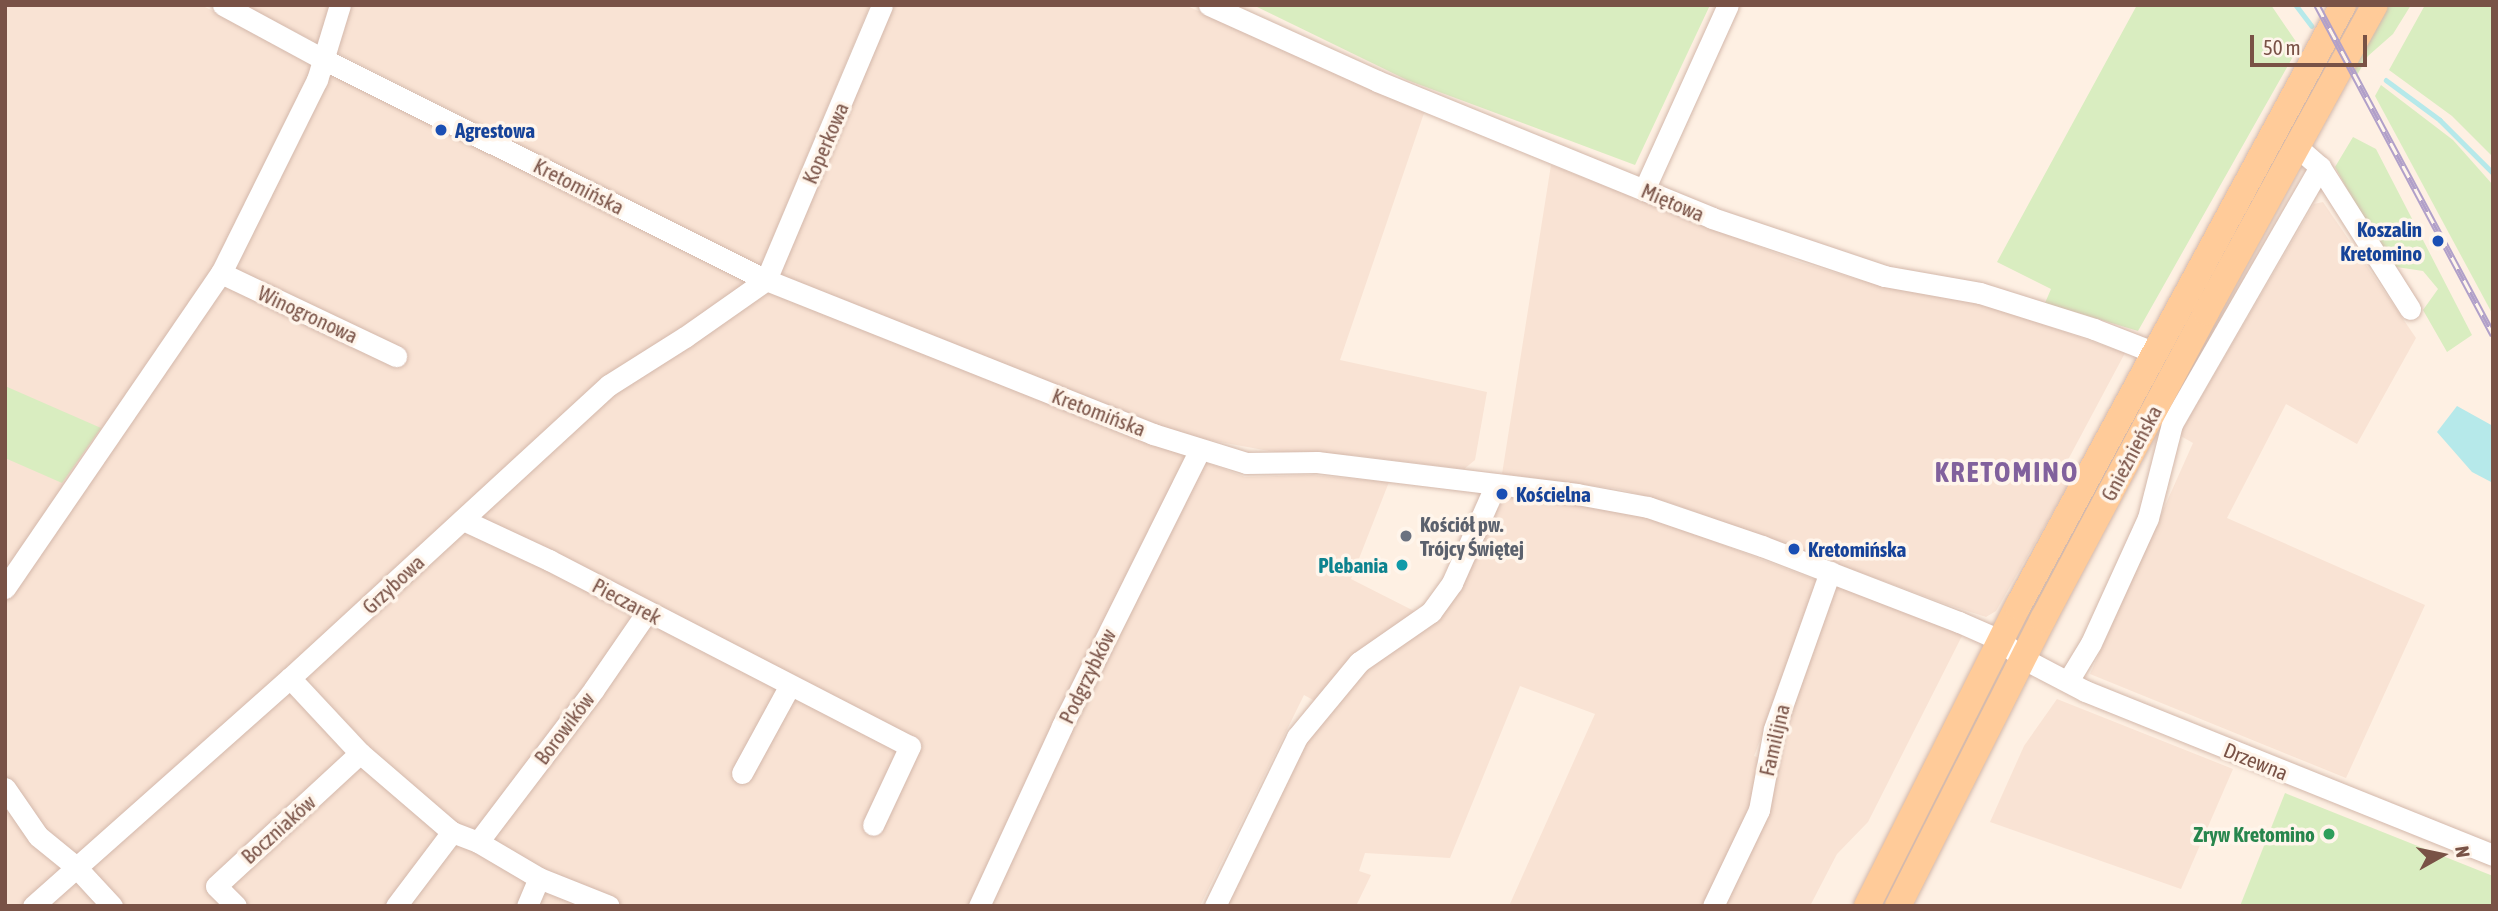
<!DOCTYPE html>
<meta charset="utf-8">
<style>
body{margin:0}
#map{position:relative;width:2498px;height:911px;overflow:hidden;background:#fef0e3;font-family:"Asap Condensed",sans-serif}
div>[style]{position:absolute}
.residential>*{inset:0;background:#f9e3d4}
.green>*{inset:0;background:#d9edc0}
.water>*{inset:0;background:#b6e9ea}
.stream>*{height:4.5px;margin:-2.25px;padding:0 2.25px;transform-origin:2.25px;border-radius:2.25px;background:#b6e9ea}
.roads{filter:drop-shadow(0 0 2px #d3b8ab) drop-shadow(0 0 2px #d3b8ab)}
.minor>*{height:21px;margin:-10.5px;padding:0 10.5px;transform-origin:10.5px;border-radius:10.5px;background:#fff}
.major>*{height:26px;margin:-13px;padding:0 13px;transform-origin:13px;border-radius:13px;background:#ffcb99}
.rail>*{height:7px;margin-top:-3.5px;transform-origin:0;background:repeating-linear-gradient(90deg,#fff5eb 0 13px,#b1a0c9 0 26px);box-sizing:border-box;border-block:2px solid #b1a0c9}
.dots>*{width:19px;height:19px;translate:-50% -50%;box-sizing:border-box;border:4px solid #fff5eb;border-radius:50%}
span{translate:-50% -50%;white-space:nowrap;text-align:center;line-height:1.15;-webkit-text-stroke:7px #fff5eb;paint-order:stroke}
.transit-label{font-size:21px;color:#164399;font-weight:700}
.left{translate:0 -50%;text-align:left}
.right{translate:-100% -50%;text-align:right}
.street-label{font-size:21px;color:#795246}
.worship-label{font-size:21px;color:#5b616d;font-weight:700}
.culture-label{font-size:21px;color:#0d838f;font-weight:700}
.leisure-label{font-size:21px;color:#27864d;font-weight:700}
.district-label{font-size:28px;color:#81619d;font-weight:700;letter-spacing:2px}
.frame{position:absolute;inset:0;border:7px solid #795246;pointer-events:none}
.north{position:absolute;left:2407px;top:820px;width:70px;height:70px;-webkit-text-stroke:5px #fff5eb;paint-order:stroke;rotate:81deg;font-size:19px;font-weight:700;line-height:28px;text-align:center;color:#795246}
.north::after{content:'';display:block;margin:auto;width:24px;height:32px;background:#795246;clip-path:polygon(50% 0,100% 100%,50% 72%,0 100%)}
.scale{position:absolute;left:2250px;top:35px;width:117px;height:32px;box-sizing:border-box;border:4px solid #795246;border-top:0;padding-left:9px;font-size:21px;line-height:24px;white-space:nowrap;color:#795246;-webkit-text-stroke:5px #fff5eb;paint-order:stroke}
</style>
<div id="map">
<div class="residential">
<i style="clip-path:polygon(5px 5px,201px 5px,732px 270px,1063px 408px,1245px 477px,1311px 475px,1389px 482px,1351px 579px,1418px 613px,1315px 701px,1304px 695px,1200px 906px,5px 906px)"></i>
<i style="clip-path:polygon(242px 5px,870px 5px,761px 266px)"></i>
<i style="clip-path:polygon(890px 5px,1185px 5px,1424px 113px,1340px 360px,1487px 392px,1475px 460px,1464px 469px,1353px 455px,1292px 455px,1187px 436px,777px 274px)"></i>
<i style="clip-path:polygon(1551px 165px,1796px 261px,1856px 279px,1976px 301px,2125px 353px,2062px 471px,2073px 477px,1996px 611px,1986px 617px,1946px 604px,1674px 504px,1619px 489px,1502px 474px)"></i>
<i style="clip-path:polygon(2323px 202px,2416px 338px,2357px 444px,2286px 404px,2227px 518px,2425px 605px,2346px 778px,2090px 674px,2193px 443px,2179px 435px,2314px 204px)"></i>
<i style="clip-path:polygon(1506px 497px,1598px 507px,1660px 521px,1821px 582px,1754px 756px,1762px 759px,1755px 810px,1707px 906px,1509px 906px,1595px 714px,1520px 686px,1450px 858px,1365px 853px,1359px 871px,1371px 875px,1356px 906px,1227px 906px,1306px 741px,1372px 659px,1396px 644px)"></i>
<i style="clip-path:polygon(1833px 585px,1964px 632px,1868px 822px,1837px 854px,1810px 906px,1723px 906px,1783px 712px)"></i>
<i style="clip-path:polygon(2057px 699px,2233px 769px,2181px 889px,1990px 822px,2024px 746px)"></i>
</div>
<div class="green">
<i style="clip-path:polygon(1253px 5px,1710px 5px,1635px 165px,1407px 80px)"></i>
<i style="clip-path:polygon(2137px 5px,2271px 5px,2299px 46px,2138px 331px,2045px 303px,2051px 289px,1997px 262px)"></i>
<i style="clip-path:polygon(2386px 5px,2411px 5px,2393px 34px,2368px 56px,2357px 75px,2352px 66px)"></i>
<i style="clip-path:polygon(2425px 5px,2493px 5px,2493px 157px,2452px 116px,2389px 70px)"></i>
<i style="clip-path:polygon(2381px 85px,2453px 140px,2493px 185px,2493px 315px,2375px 96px)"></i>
<i style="clip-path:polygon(2353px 137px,2376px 149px,2472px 335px,2447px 352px,2423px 310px,2438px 289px,2423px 271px,2390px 266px,2335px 167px)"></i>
<i style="clip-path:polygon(5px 386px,101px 428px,62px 483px,5px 458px)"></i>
<i style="clip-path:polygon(2285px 793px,2493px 876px,2493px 906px,2240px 906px)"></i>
</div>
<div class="water">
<i style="clip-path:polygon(2457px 406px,2493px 426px,2493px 483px,2472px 472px,2437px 432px)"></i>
</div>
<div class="stream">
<i style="left:2296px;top:5px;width:26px;rotate:53deg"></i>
<i style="left:2386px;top:80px;width:67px;rotate:36.5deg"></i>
<i style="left:2440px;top:120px;width:75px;rotate:45deg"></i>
</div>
<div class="roads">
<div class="minor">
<i style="left:223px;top:5px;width:114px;rotate:28.4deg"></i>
<i style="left:323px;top:59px;width:495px;rotate:26.5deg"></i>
<i style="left:766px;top:280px;width:417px;rotate:21.7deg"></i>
<i style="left:1153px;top:434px;width:97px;rotate:17.3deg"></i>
<i style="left:1246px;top:463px;width:71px;rotate:-0.8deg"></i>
<i style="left:1317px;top:462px;width:262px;rotate:7deg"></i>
<i style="left:1577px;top:494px;width:72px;rotate:10.4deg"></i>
<i style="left:1648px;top:507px;width:120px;rotate:18.9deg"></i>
<i style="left:1762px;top:546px;width:211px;rotate:21.1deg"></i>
<i style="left:1959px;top:622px;width:45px;rotate:23.7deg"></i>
<i style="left:2000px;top:640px;width:28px;rotate:39deg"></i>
<i style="left:2022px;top:658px;width:71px;rotate:27.6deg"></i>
<i style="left:2085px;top:691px;width:440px;rotate:21.9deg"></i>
<i style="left:1209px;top:5px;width:184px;rotate:24.3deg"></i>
<i style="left:1377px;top:81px;width:362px;rotate:22.2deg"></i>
<i style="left:1712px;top:218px;width:182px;rotate:18.6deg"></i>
<i style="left:1884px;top:276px;width:97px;rotate:10deg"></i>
<i style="left:1980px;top:293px;width:120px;rotate:17.5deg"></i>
<i style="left:2094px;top:329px;width:63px;rotate:21.3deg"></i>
<i style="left:2297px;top:147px;width:30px;rotate:41deg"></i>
<i style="left:2320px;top:167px;width:168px;rotate:57.6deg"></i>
<i style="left:1644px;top:190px;width:203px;rotate:-65.6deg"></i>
<i style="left:221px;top:273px;width:194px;rotate:25.4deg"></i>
<i style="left:463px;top:520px;width:95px;rotate:24.9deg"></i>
<i style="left:549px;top:560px;width:406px;rotate:27.3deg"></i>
<i style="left:910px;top:746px;width:87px;rotate:115.1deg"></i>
<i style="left:5px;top:588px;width:382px;rotate:-55.6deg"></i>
<i style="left:221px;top:273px;width:216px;rotate:-63.6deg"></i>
<i style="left:317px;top:80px;width:78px;rotate:-73deg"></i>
<i style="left:290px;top:678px;width:103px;rotate:47deg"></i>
<i style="left:360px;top:753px;width:121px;rotate:40.7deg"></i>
<i style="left:452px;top:832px;width:28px;rotate:21deg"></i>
<i style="left:478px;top:842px;width:71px;rotate:30.5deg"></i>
<i style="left:539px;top:878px;width:75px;rotate:21.8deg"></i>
<i style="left:2068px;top:681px;width:44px;rotate:-58.8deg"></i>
<i style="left:2091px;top:643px;width:137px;rotate:-65.5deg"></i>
<i style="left:2148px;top:518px;width:97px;rotate:-75.7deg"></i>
<i style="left:2172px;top:424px;width:297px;rotate:-60.1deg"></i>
<i style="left:742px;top:773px;width:100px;rotate:-61.4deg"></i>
<i style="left:5px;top:788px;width:58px;rotate:55.5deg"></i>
<i style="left:38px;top:836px;width:49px;rotate:39.2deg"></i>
<i style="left:76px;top:867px;width:53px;rotate:47.3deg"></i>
<i style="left:478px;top:842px;width:192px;rotate:-52.8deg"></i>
<i style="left:594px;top:689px;width:93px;rotate:-55.5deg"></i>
<i style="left:33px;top:906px;width:344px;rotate:-41.6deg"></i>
<i style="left:290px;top:678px;width:433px;rotate:-42.6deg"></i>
<i style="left:609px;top:385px;width:90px;rotate:-32.3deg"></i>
<i style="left:685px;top:337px;width:99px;rotate:-35.1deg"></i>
<i style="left:766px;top:280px;width:298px;rotate:-67.1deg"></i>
<i style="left:236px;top:906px;width:28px;rotate:-135deg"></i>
<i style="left:216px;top:886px;width:196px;rotate:-42.7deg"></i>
<i style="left:396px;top:906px;width:93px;rotate:-52.9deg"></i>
<i style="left:527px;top:906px;width:30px;rotate:-67deg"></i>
<i style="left:979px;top:906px;width:198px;rotate:-65.2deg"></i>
<i style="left:1062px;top:726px;width:309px;rotate:-63.5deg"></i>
<i style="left:1215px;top:906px;width:188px;rotate:-64.1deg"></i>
<i style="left:1297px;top:737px;width:97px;rotate:-50.4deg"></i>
<i style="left:1359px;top:662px;width:88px;rotate:-34.8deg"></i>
<i style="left:1431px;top:612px;width:36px;rotate:-54deg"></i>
<i style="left:1452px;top:583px;width:108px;rotate:-66deg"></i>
<i style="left:1713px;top:906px;width:106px;rotate:-64.4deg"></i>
<i style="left:1759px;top:810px;width:82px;rotate:-79.5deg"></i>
<i style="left:1774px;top:729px;width:167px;rotate:-70.4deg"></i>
</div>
<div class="major">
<i style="left:1867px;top:906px;width:336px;rotate:-63.3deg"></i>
<i style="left:2018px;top:606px;width:683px;rotate:-61.6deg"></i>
<i style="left:1898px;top:906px;width:322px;rotate:-63.2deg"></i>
<i style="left:2043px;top:619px;width:348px;rotate:-62deg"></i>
<i style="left:2206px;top:312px;width:350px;rotate:-61.2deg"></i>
</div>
</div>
<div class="rail">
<i style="left:2317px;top:5px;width:374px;rotate:61.9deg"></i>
</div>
<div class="dots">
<i style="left:441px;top:130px;background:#1a4fb4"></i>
<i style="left:2438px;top:241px;background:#1a4fb4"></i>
<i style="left:1502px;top:494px;background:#1a4fb4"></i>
<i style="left:1406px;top:536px;background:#6b7280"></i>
<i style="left:1794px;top:549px;background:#1a4fb4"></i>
<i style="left:1402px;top:565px;background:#0f9aa8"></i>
<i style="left:2329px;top:834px;background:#2e9e5b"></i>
</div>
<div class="transit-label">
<span class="left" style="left:455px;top:130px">Agrestowa</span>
<span class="right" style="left:2422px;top:241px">Koszalin<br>Kretomino</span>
<span class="left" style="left:1516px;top:494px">Kościelna</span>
<span class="left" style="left:1808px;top:549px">Kretomińska</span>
</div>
<div class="street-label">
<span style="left:825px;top:143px;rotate:-67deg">Koperkowa</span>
<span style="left:579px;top:186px;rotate:27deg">Kretomińska</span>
<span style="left:1673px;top:202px;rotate:23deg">Miętowa</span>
<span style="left:308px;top:314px;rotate:25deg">Winogronowa</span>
<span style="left:1099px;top:412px;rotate:21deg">Kretomińska</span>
<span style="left:2131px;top:453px;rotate:-62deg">Gnieźnieńska</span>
<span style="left:393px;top:584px;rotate:-43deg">Grzybowa</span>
<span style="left:627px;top:601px;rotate:28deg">Pieczarek</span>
<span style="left:1087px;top:676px;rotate:-64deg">Podgrzybków</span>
<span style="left:564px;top:728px;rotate:-53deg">Borowików</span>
<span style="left:1774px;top:740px;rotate:-77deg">Familijna</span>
<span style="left:2256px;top:761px;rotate:22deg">Drzewna</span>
<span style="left:278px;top:829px;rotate:-42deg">Boczniaków</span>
</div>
<div class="worship-label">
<span class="left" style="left:1420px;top:536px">Kościół pw.<br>Trójcy Świętej</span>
</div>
<div class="culture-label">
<span class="right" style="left:1388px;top:565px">Plebania</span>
</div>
<div class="leisure-label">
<span class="right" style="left:2315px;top:834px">Zryw Kretomino</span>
</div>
<div class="district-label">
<span style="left:2007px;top:472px">KRETOMINO</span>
</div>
<div class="frame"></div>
<div class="north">N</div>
<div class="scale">50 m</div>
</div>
